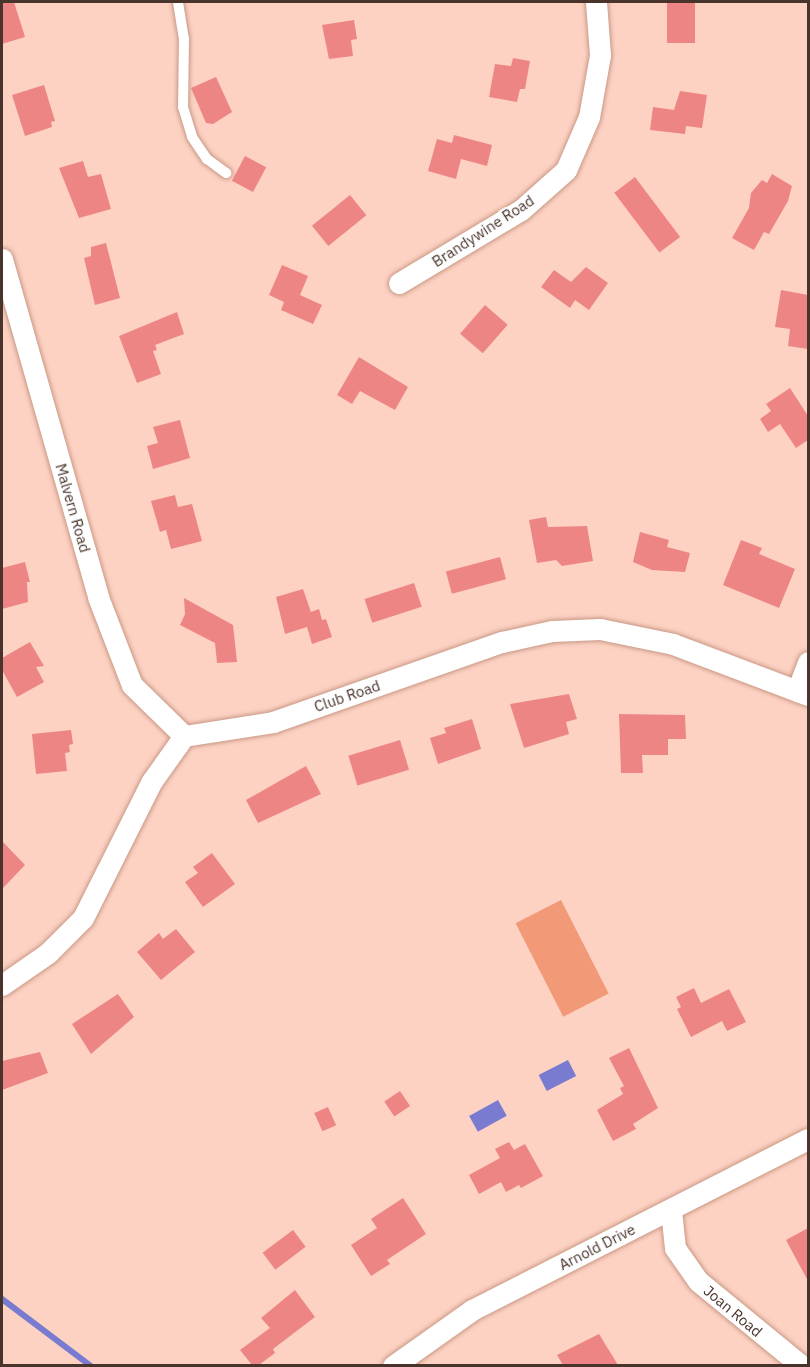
<!DOCTYPE html>
<style>
body{margin:0}
#map{position:relative;width:810px;height:1367px;overflow:hidden;background:#fdd2c3;font-family:"IBM Plex Sans",sans-serif}
div>[style]{position:absolute}
.green>*{inset:0;background:#f29978;transform-origin:0 0}
.water>*{inset:0;background:#797bd1;transform-origin:0 0}
.stream>*{height:6px;margin:-3px;padding:0 3px;transform-origin:3px;border-radius:3px;background:#797bd1}
.building>*{inset:0;background:#ee8585;transform-origin:0 0}
.roads{filter:drop-shadow(0 0 2px #c99885) drop-shadow(0 0 2px #c99885)}
.lane>*{height:10px;margin:-5px;padding:0 5px;transform-origin:5px;border-radius:5px;background:#fff}
.street>*{height:21px;margin:-10.5px;padding:0 10.5px;transform-origin:10.5px;border-radius:10.5px;background:#fff}
span{translate:-50% -50%;white-space:nowrap;text-align:center;line-height:1.15;-webkit-text-stroke:5px #fefefe;paint-order:stroke}
.street-label{font-size:15px;color:#49342c}
.frame{position:absolute;inset:0;border:3px solid #49342c;pointer-events:none}
</style>
<div id="map">
<div class="green">
<i style="left:561px;top:900px;width:105px;height:51px;rotate:63deg"></i>
</div>
<div class="water">
<i style="left:568px;top:1060px;width:18px;height:33px;rotate:63deg"></i>
<i style="left:498px;top:1100px;width:18px;height:33px;rotate:61deg"></i>
</div>
<div class="stream">
<i style="left:2px;top:1299px;width:111px;rotate:37deg"></i>
</div>
<div class="building">
<i style="clip-path:polygon(2px 2px,14px 2px,25px 37px,2px 44px)"></i>
<i style="left:667px;top:2px;width:28px;height:41px"></i>
<i style="clip-path:polygon(354px 20px,357px 39px,351px 40px,353px 56px,329px 59px,322px 25px)"></i>
<i style="clip-path:polygon(513px 58px,530px 61px,525px 89px,520px 89px,517px 102px,489px 97px,495px 64px,511px 66px)"></i>
<i style="clip-path:polygon(216px 77px,232px 112px,213px 124px,206px 123px,191px 88px)"></i>
<i style="clip-path:polygon(44px 85px,55px 121px,51px 122px,52px 127px,25px 136px,12px 95px)"></i>
<i style="clip-path:polygon(680px 91px,707px 95px,702px 128px,686px 126px,685px 134px,650px 130px,653px 107px,674px 110px)"></i>
<i style="clip-path:polygon(454px 135px,492px 145px,487px 166px,461px 159px,456px 179px,428px 171px,437px 139px,452px 143px)"></i>
<i style="left:245px;top:156px;width:24px;height:28px;rotate:28deg"></i>
<i style="clip-path:polygon(83px 161px,88px 177px,101px 174px,111px 209px,79px 218px,59px 168px)"></i>
<i style="clip-path:polygon(772px 174px,792px 186px,788px 201px,769px 234px,764px 232px,754px 250px,732px 238px,749px 208px,751px 193px,762px 180px,767px 183px)"></i>
<i style="left:635px;top:177px;width:75px;height:26px;rotate:53deg"></i>
<i style="left:350px;top:195px;width:26px;height:49px;rotate:51deg"></i>
<i style="clip-path:polygon(106px 243px,120px 298px,95px 305px,84px 258px,91px 256px,91px 247px)"></i>
<i style="clip-path:polygon(282px 265px,308px 276px,300px 295px,322px 305px,313px 324px,281px 310px,284px 302px,269px 295px)"></i>
<i style="clip-path:polygon(586px 267px,608px 283px,589px 310px,575px 300px,570px 308px,541px 287px,554px 270px,571px 282px)"></i>
<i style="clip-path:polygon(781px 290px,808px 295px,808px 349px,788px 346px,790px 329px,775px 327px)"></i>
<i style="left:485px;top:305px;width:30px;height:38px;rotate:41deg"></i>
<i style="clip-path:polygon(177px 312px,184px 334px,155px 345px,157px 350px,153px 351px,161px 374px,137px 383px,119px 336px)"></i>
<i style="clip-path:polygon(359px 357px,408px 387px,395px 410px,360px 391px,352px 404px,337px 395px)"></i>
<i style="clip-path:polygon(790px 388px,808px 416px,808px 440px,796px 448px,780px 424px,768px 432px,760px 419px,771px 411px,766px 404px)"></i>
<i style="clip-path:polygon(180px 420px,190px 458px,153px 469px,147px 446px,158px 443px,153px 427px)"></i>
<i style="clip-path:polygon(175px 495px,178px 507px,192px 504px,202px 541px,171px 549px,166px 530px,160px 532px,151px 501px)"></i>
<i style="clip-path:polygon(546px 517px,548px 527px,587px 526px,593px 561px,562px 566px,556px 560px,537px 563px,529px 520px)"></i>
<i style="clip-path:polygon(640px 532px,669px 540px,667px 547px,690px 553px,685px 572px,652px 570px,633px 562px)"></i>
<i style="clip-path:polygon(741px 540px,762px 548px,759px 554px,795px 569px,779px 608px,723px 585px)"></i>
<i style="left:500px;top:557px;width:23px;height:56px;rotate:75deg"></i>
<i style="clip-path:polygon(25px 562px,30px 582px,27px 582px,28px 602px,2px 609px,2px 568px)"></i>
<i style="left:414px;top:583px;width:25px;height:52px;rotate:72deg"></i>
<i style="clip-path:polygon(303px 589px,311px 612px,319px 609px,322px 620px,326px 619px,332px 637px,312px 644px,307px 627px,285px 634px,276px 597px)"></i>
<i style="clip-path:polygon(184px 598px,233px 625px,237px 662px,217px 663px,215px 643px,180px 625px,185px 614px)"></i>
<i style="clip-path:polygon(30px 642px,44px 666px,36px 667px,44px 682px,17px 697px,2px 670px,2px 658px)"></i>
<i style="clip-path:polygon(569px 694px,577px 719px,566px 722px,569px 734px,524px 748px,510px 704px)"></i>
<i style="clip-path:polygon(619px 714px,685px 715px,686px 739px,668px 739px,668px 755px,642px 755px,643px 773px,621px 773px)"></i>
<i style="clip-path:polygon(472px 719px,481px 749px,438px 764px,430px 738px,446px 733px,444px 728px)"></i>
<i style="clip-path:polygon(71px 730px,73px 744px,69px 745px,70px 752px,65px 753px,67px 771px,36px 774px,32px 734px)"></i>
<i style="left:400px;top:740px;width:31px;height:54px;rotate:73deg"></i>
<i style="clip-path:polygon(306px 766px,321px 794px,258px 823px,246px 800px)"></i>
<i style="clip-path:polygon(2px 841px,25px 865px,2px 889px)"></i>
<i style="clip-path:polygon(212px 853px,235px 884px,203px 907px,185px 882px,198px 873px,193px 867px)"></i>
<i style="clip-path:polygon(176px 929px,195px 952px,161px 980px,137px 952px,159px 933px,163px 939px)"></i>
<i style="clip-path:polygon(694px 988px,701px 1003px,729px 989px,746px 1022px,727px 1031px,722px 1021px,691px 1037px,677px 1009px,681px 1007px,676px 997px)"></i>
<i style="clip-path:polygon(118px 994px,134px 1017px,91px 1054px,72px 1024px)"></i>
<i style="clip-path:polygon(629px 1048px,658px 1108px,633px 1124px,636px 1129px,613px 1141px,597px 1110px,623px 1094px,620px 1088px,624px 1086px,609px 1058px)"></i>
<i style="clip-path:polygon(40px 1052px,48px 1073px,2px 1090px,2px 1061px)"></i>
<i style="left:400px;top:1091px;width:18px;height:19px;rotate:56deg"></i>
<i style="left:328px;top:1107px;width:20px;height:15px;rotate:66deg"></i>
<i style="clip-path:polygon(509px 1142px,514px 1150px,525px 1144px,543px 1176px,521px 1188px,519px 1185px,506px 1192px,501px 1182px,479px 1194px,469px 1175px,500px 1158px,495px 1149px)"></i>
<i style="clip-path:polygon(403px 1198px,426px 1234px,387px 1260px,390px 1264px,371px 1276px,351px 1245px,377px 1228px,371px 1219px)"></i>
<i style="clip-path:polygon(808px 1228px,808px 1281px,786px 1240px)"></i>
<i style="left:293px;top:1230px;width:21px;height:38px;rotate:53deg"></i>
<i style="clip-path:polygon(295px 1290px,315px 1317px,273px 1349px,275px 1353px,259px 1365px,252px 1365px,240px 1350px,270px 1328px,261px 1318px)"></i>
<i style="clip-path:polygon(599px 1334px,618px 1365px,563px 1365px,557px 1355px)"></i>
</div>
<div class="roads">
<div class="lane">
<i style="left:178px;top:2px;width:36px;rotate:81deg"></i>
<i style="left:184px;top:38px;width:69px;rotate:90.8deg"></i>
<i style="left:183px;top:107px;width:31px;rotate:73deg"></i>
<i style="left:192px;top:137px;width:27px;rotate:56deg"></i>
<i style="left:207px;top:159px;width:24px;rotate:36deg"></i>
</div>
<div class="street">
<i style="left:2px;top:259px;width:351px;rotate:74.1deg"></i>
<i style="left:98px;top:597px;width:94px;rotate:68.9deg"></i>
<i style="left:132px;top:685px;width:73px;rotate:44.4deg"></i>
<i style="left:399px;top:283px;width:142px;rotate:-30.9deg"></i>
<i style="left:521px;top:210px;width:60px;rotate:-41.6deg"></i>
<i style="left:566px;top:170px;width:58px;rotate:-66.5deg"></i>
<i style="left:589px;top:117px;width:63px;rotate:-79.9deg"></i>
<i style="left:600px;top:55px;width:53px;rotate:-94.3deg"></i>
<i style="left:797px;top:691px;width:31px;rotate:-69deg"></i>
<i style="left:2px;top:985px;width:56px;rotate:-34.8deg"></i>
<i style="left:48px;top:953px;width:49px;rotate:-45deg"></i>
<i style="left:83px;top:918px;width:153px;rotate:-63.3deg"></i>
<i style="left:152px;top:781px;width:55px;rotate:-54.6deg"></i>
<i style="left:184px;top:736px;width:90px;rotate:-8.9deg"></i>
<i style="left:273px;top:722px;width:243px;rotate:-19.3deg"></i>
<i style="left:502px;top:642px;width:51px;rotate:-12.4deg"></i>
<i style="left:552px;top:631px;width:48px;rotate:-2.4deg"></i>
<i style="left:600px;top:629px;width:75px;rotate:11.6deg"></i>
<i style="left:673px;top:644px;width:144px;rotate:20.7deg"></i>
<i style="left:671px;top:1210px;width:38px;rotate:84deg"></i>
<i style="left:675px;top:1248px;width:40px;rotate:55.1deg"></i>
<i style="left:698px;top:1281px;width:134px;rotate:39.3deg"></i>
<i style="left:393px;top:1366px;width:97px;rotate:-35.3deg"></i>
<i style="left:472px;top:1310px;width:377px;rotate:-27deg"></i>
</div>
</div>
<div class="street-label">
<span style="left:483px;top:231px;rotate:-33deg">Brandywine Road</span>
<span style="left:73px;top:508px;rotate:74deg">Malvern Road</span>
<span style="left:347px;top:696px;rotate:-19deg">Club Road</span>
<span style="left:597px;top:1247px;rotate:-27deg">Arnold Drive</span>
<span style="left:733px;top:1311px;rotate:40deg">Joan Road</span>
</div>
<div class="frame"></div>
</div>
